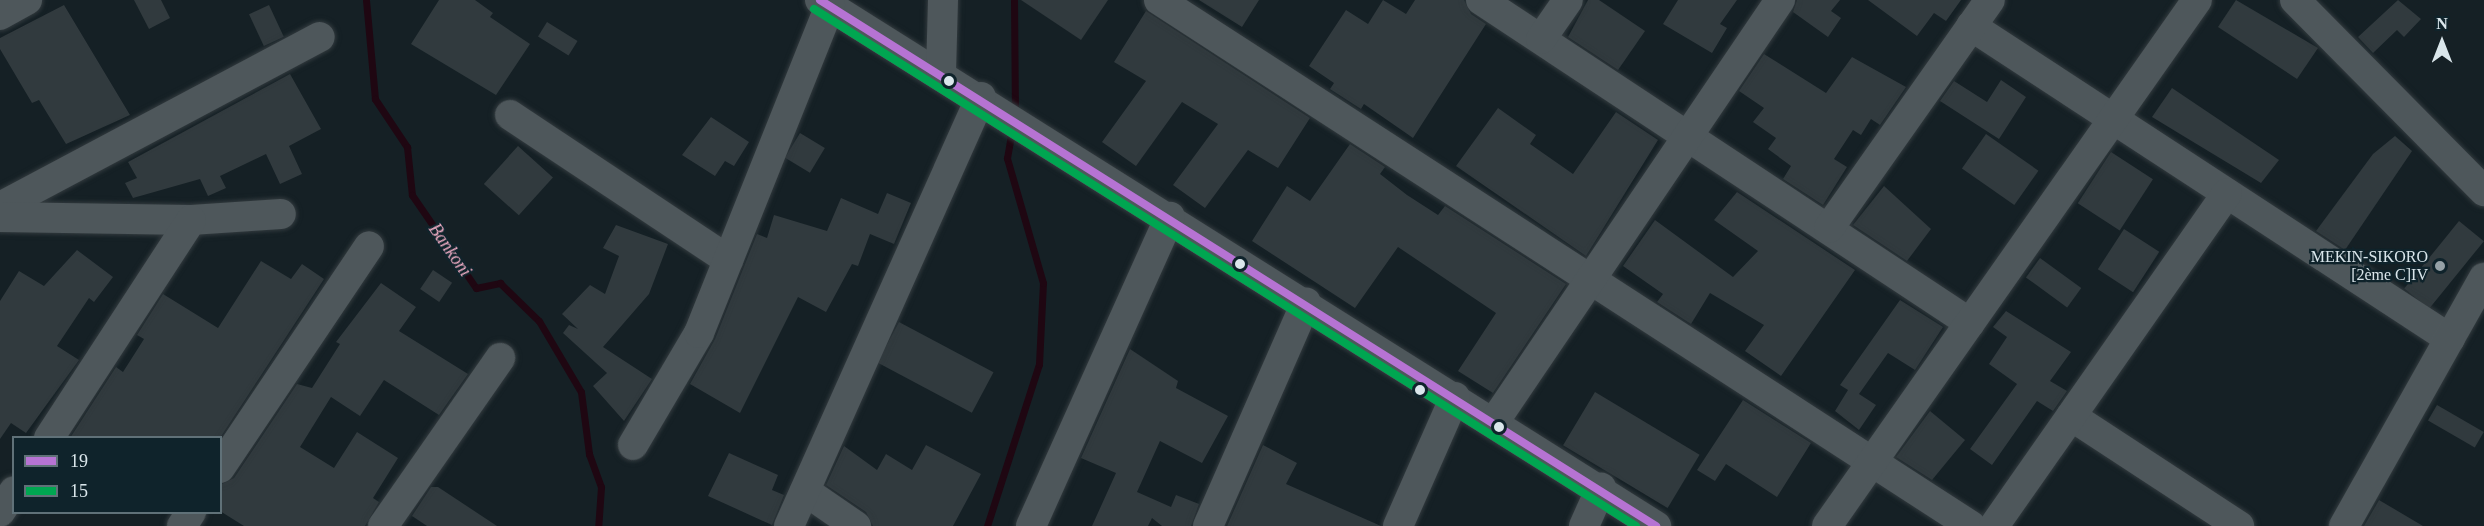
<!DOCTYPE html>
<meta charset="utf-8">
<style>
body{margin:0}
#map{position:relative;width:2484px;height:526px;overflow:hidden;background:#152025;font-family:"Times New Roman",serif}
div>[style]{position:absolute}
.stream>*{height:7px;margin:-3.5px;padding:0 3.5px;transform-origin:3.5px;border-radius:3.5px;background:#1f0712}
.building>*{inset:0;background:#313a3e;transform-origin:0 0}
.roads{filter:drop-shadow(0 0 2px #323a3e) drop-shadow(0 0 2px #323a3e)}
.minor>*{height:30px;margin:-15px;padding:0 15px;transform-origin:15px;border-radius:15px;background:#4e575b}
.bus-1>*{height:8px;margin:-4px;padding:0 4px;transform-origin:4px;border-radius:4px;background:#b673d3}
.bus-2>*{height:8px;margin:-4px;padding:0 4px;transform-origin:4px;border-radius:4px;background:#00a651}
.dots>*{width:16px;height:16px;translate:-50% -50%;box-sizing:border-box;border:3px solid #0f232b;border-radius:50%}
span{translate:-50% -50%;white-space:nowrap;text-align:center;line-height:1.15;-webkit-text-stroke:4.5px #0f232b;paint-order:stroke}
.poi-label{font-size:16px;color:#dae6eb}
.right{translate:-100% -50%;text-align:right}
.water-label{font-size:18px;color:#f2aec6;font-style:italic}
.legend{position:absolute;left:12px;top:436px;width:210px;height:78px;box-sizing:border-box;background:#0f232b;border:2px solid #607178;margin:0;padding:8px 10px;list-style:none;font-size:18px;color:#dae6eb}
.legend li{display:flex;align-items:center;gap:12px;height:30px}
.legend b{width:30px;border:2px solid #607178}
.north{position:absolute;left:2412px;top:12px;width:60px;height:60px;-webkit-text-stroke:4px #0f232b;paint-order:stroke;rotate:0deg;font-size:16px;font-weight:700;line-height:24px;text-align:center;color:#dae6eb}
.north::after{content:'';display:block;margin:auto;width:21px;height:27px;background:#dae6eb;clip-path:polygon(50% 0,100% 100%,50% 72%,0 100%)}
</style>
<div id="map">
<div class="stream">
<i style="left:366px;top:0;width:99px;rotate:84.8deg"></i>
<i style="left:375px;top:99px;width:58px;rotate:56.3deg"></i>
<i style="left:407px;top:147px;width:48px;rotate:84.1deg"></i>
<i style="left:412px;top:195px;width:113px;rotate:55.5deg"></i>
<i style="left:476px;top:288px;width:25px;rotate:-12deg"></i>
<i style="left:500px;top:283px;width:54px;rotate:44.3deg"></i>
<i style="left:539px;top:321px;width:82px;rotate:59.4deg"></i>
<i style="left:581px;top:392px;width:63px;rotate:82.6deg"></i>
<i style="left:589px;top:454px;width:35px;rotate:70deg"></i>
<i style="left:601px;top:487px;width:39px;rotate:94deg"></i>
<i style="left:1014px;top:0;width:114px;rotate:89.5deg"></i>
<i style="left:987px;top:526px;width:170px;rotate:-72.2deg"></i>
<i style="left:1039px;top:364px;width:81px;rotate:-87.2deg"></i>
<i style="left:1043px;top:283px;width:130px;rotate:-106.1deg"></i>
<i style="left:1007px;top:158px;width:27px;rotate:-80deg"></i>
</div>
<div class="building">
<i style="clip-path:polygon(134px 0,161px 0,170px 18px,149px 29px)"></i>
<i style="clip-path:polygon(439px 0,475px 0,493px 13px,490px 17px,530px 44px,496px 95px,411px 44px)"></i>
<i style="clip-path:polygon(1021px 0,1108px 0,1081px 40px)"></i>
<i style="clip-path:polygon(1199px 0,1259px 0,1242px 27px)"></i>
<i style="clip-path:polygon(1383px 0,1406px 14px,1415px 0,1464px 0,1471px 14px,1486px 24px,1413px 138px,1364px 104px,1361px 109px,1330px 89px,1334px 83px,1309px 66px,1346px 10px,1368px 24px)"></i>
<i style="clip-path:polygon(1588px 0,1599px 0,1645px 31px,1618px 70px,1568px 37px)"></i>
<i style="clip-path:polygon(1678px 0,1737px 0,1720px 24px,1727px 28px,1712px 53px,1663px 24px)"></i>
<i style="clip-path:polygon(1797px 0,1840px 0,1831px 11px,1841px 18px,1828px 37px,1793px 12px)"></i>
<i style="clip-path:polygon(1868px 0,1961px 0,1946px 21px,1934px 13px,1917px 36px)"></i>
<i style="clip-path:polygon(2236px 0,2318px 48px,2297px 79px,2218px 27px)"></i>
<i style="clip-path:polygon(2398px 0,2421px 19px,2404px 37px,2397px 30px,2373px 53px,2358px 37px)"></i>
<i style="clip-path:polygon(64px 5px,130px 115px,66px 144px,39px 100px,32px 103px,0 49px,0 38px)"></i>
<i style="left:269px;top:5px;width:35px;height:22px;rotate:65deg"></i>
<i style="clip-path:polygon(1146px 11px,1310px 118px,1278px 168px,1248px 150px,1205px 208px,1173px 185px,1218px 124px,1182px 102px,1136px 166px,1102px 142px,1146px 81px,1114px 62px)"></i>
<i style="left:547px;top:22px;width:36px;height:17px;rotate:32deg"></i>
<i style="clip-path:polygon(1764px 54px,1826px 93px,1852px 57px,1906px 87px,1880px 125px,1871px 119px,1861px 135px,1853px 130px,1834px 159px,1847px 167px,1823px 205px,1783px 179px,1791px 166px,1768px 149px,1776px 138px,1753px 122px,1764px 108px,1739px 91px)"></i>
<i style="clip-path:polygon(290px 74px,321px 129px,289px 146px,302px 174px,280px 184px,266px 154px,220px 176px,226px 188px,208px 196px,200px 179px,133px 198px,125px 183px,137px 178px,128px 162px)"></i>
<i style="clip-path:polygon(2001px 80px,2026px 97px,1999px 139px,1940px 101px,1954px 81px,1987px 102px)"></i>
<i style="clip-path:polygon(2172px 88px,2279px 160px,2261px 183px,2152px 117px)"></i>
<i style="clip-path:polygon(1498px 108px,1536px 135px,1530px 144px,1573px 174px,1616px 112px,1658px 140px,1586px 256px,1456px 166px)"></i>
<i style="clip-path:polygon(711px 117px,749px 142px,734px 166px,725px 161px,715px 176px,682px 155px)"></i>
<i style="left:800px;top:133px;width:29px;height:29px;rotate:31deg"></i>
<i style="left:1986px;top:134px;width:64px;height:42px;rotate:35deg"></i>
<i style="clip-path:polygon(2395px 136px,2412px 151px,2345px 250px,2316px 231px,2373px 154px)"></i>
<i style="clip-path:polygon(1350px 144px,1385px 167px,1380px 174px,1407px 195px,1438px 215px,1445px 206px,1566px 284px,1493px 393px,1458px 371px,1496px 313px,1398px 247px,1355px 308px,1252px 241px,1287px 186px,1310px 201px)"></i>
<i style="left:518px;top:146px;width:47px;height:51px;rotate:42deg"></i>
<i style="left:2111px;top:152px;width:50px;height:61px;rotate:33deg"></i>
<i style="clip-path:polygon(1884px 186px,1931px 229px,1907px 261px,1853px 225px)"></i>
<i style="clip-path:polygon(1737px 192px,1855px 270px,1781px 376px,1745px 351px,1764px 325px,1710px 293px,1691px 324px,1657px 302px,1663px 294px,1623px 266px,1655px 220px,1733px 277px,1758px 251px,1714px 220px)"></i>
<i style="clip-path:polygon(887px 193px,911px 203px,894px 244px,870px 234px,858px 266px,852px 264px,826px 312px,798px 297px,740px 413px,690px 384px,715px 339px,757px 234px,767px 238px,774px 215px,827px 231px,841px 198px,878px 214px)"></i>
<i style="left:2459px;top:221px;width:32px;height:87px;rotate:39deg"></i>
<i style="clip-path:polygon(616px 225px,668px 244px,649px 294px,603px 347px,652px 379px,624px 421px,593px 386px,607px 373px,563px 333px,569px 325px,578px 329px,562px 314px,590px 285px,605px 294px,619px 256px,603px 248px)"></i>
<i style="left:2124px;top:229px;width:42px;height:48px;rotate:33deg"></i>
<i style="clip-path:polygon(77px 250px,113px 277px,94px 302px,89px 298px,57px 346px,79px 360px,26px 433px,11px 423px,0 439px,0 301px,19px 271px,44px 286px)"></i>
<i style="left:2040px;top:258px;width:51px;height:24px;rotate:36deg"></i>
<i style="clip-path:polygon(261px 261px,291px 279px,302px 264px,324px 279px,220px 438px,70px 438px,116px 367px,123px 372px,144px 339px,137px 335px,163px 294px,218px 328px)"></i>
<i style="left:433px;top:270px;width:23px;height:23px;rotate:34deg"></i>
<i style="clip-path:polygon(381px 283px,416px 307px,399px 331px,468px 374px,439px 415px,384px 380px,360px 416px,331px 397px,300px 447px,334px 468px,357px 432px,398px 458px,373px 498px,379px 502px,365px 526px,244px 526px,220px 511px,220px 485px,234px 478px,297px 384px,312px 388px,340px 344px,336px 342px)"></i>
<i style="clip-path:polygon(1900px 300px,1943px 327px,1915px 370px,1888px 353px,1859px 394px,1876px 405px,1859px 430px,1835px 411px,1848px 390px,1840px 385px)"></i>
<i style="clip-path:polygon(2006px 311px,2071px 352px,2050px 381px,2067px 391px,2053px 411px,2037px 401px,1992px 465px,1970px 449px,2017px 384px,1989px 364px,2007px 337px,1993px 327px)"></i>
<i style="left:899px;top:322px;width:107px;height:46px;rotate:28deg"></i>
<i style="clip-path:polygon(1130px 349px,1178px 381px,1176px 388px,1228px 416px,1202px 463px,1160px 441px,1137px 492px,1171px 507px,1176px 495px,1199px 504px,1191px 526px,1162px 526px,1152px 518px,1148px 526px,1092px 526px,1116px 473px,1081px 458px)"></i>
<i style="left:1595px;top:392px;width:122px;height:62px;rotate:31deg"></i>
<i style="clip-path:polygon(1743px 400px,1811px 443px,1777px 497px,1726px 464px,1715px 481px,1697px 470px)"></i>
<i style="left:2437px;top:405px;width:54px;height:18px;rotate:30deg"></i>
<i style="clip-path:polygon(1930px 411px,1965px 440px,1932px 480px,1896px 457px)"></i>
<i style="clip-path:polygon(926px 445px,981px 474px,953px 526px,873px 526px,866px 512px,826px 485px,844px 446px,877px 470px,886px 454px,912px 470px)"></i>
<i style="clip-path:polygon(1263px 445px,1297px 463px,1286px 484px,1381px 526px,1227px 526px)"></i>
<i style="clip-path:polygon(729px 453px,778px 475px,772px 490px,784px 495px,772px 525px,708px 496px)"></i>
<i style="clip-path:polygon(431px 487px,438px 487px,497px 526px,427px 526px,412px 516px)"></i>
<i style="clip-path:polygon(2379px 500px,2423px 526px,2364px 526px)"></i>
</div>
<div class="roads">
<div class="minor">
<i style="left:820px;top:0;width:988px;rotate:32.18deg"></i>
<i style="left:1159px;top:0;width:967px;rotate:32.93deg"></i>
<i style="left:1481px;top:0;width:586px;rotate:33.45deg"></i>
<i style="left:2295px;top:0;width:269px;rotate:45.3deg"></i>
<i style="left:0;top:15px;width:31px;rotate:-29deg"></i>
<i style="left:1971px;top:26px;width:572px;rotate:33.16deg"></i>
<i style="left:1541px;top:39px;width:47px;rotate:-55.3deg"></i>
<i style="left:941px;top:72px;width:72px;rotate:-88.4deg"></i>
<i style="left:510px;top:115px;width:262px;rotate:33.6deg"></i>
<i style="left:0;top:207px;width:362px;rotate:-28deg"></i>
<i style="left:0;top:217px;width:191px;rotate:0.9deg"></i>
<i style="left:191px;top:220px;width:90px;rotate:-3.8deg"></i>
<i style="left:1829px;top:228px;width:279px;rotate:-54.8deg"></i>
<i style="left:2071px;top:416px;width:201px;rotate:33.2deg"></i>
<i style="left:1494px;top:422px;width:510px;rotate:-55.87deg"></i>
<i style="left:49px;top:438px;width:260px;rotate:-56.9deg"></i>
<i style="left:633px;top:445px;width:130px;rotate:-59.5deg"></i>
<i style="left:699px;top:333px;width:353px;rotate:-68.2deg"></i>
<i style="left:220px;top:468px;width:267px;rotate:-56.1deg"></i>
<i style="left:805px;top:491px;width:62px;rotate:34.5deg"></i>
<i style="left:0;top:512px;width:25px;rotate:-56deg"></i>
<i style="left:182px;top:526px;width:17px;rotate:-57deg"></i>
<i style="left:383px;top:526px;width:205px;rotate:-55.1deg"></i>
<i style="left:789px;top:526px;width:470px;rotate:-65.9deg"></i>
<i style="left:1031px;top:526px;width:339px;rotate:-65.8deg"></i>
<i style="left:1208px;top:526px;width:244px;rotate:-66.3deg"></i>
<i style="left:1398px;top:526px;width:141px;rotate:-66.2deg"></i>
<i style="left:1584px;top:526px;width:42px;rotate:-65.9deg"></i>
<i style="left:1827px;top:526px;width:643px;rotate:-54.88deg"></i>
<i style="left:1994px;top:526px;width:406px;rotate:-55deg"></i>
<i style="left:2344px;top:526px;width:285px;rotate:-60.6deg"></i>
</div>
</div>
<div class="bus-1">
<i style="left:820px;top:0;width:988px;rotate:32.18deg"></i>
</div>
<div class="bus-2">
<i style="left:814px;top:9px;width:971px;rotate:32.17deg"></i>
</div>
<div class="dots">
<i style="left:949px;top:81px;background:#dae6eb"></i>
<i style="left:1240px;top:264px;background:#dae6eb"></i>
<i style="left:2440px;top:266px;background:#95a1a6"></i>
<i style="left:1420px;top:390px;background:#dae6eb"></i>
<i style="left:1499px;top:427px;background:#dae6eb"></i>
</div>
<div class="poi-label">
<span class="right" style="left:2428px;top:266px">MEKIN-SIKORO<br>[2ème C]IV</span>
</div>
<div class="water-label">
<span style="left:450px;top:250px;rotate:55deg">Bankoni</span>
</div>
<ul class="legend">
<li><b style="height:8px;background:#b673d3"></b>19</li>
<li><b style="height:8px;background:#00a651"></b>15</li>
</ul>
<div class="north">N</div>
</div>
